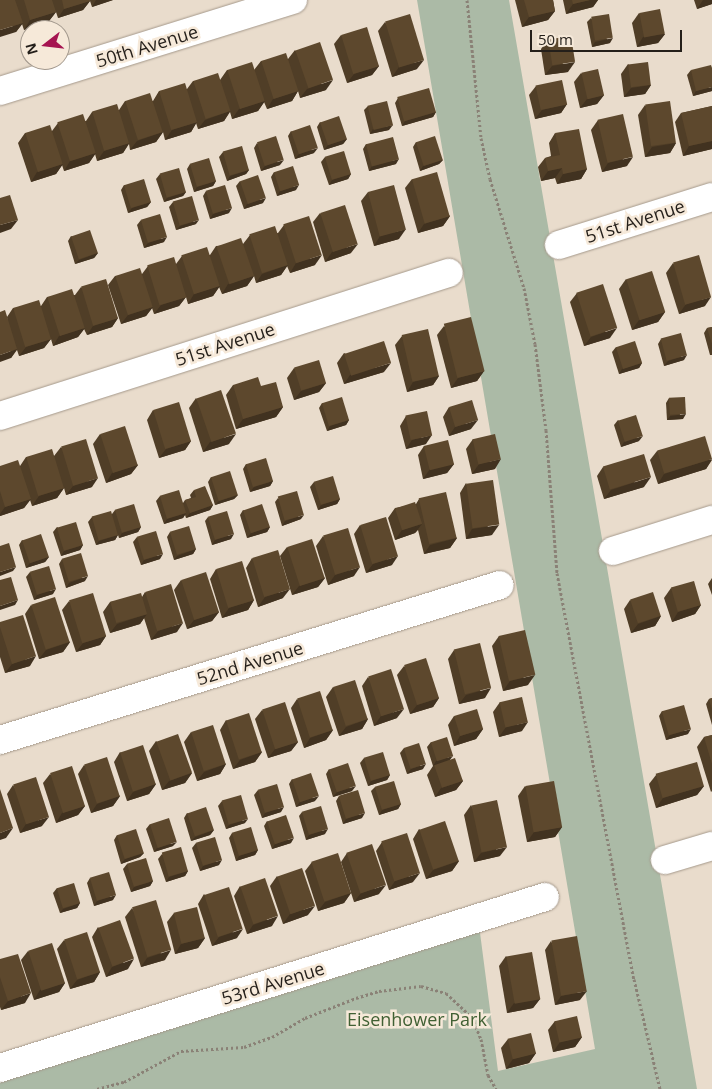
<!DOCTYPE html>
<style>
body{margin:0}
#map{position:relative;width:712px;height:1089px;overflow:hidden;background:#e9dccc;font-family:"Open Sans",sans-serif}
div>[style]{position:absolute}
.green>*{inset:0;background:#abbaa6}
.path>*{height:3px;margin-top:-1.5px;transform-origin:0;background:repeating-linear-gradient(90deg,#8a8176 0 2.5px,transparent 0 5px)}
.roads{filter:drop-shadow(0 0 1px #a5998b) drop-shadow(0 0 1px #a5998b)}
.minor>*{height:28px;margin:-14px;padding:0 14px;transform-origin:14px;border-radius:14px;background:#fff}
.wall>*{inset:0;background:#503e27}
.shaded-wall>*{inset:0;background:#413220}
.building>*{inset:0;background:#5d482d;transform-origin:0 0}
span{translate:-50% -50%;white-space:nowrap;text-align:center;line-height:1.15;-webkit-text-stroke:5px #f6e9d9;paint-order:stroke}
.street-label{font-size:18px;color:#241f1a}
.park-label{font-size:18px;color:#406033}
.north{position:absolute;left:20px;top:20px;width:50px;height:50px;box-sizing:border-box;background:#f6e9d9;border:1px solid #a2988d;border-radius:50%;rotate:254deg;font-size:14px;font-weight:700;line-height:20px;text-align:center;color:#241f1a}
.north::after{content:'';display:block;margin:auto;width:18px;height:22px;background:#a61451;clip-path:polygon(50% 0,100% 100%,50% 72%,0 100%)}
.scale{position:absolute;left:530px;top:30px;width:152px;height:22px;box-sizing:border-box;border:2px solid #241f1a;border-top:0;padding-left:6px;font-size:15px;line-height:18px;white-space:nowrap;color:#241f1a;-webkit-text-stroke:4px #f6e9d9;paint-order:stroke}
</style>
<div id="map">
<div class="green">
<i style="clip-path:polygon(417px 0,509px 0,697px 1089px,0 1089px,0 1075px,479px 925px,498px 1071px,595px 1049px)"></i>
</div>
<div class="path">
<i style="left:467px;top:0;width:139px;rotate:84.2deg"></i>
<i style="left:481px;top:138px;width:42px;rotate:77.6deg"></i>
<i style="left:490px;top:179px;width:114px;rotate:72.7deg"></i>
<i style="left:524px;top:288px;width:57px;rotate:78.9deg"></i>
<i style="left:535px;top:344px;width:87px;rotate:82.7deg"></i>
<i style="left:546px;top:430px;width:143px;rotate:85.6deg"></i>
<i style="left:557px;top:573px;width:413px;rotate:79.3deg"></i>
<i style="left:634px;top:979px;width:113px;rotate:76.7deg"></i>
<i style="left:97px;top:1089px;width:28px;rotate:-15deg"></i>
<i style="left:124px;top:1082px;width:65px;rotate:-28.5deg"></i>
<i style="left:181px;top:1051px;width:63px;rotate:-3.6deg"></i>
<i style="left:244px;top:1047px;width:30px;rotate:-20deg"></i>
<i style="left:272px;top:1037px;width:38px;rotate:-30deg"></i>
<i style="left:305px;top:1018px;width:55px;rotate:-21.4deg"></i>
<i style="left:356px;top:998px;width:24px;rotate:-17deg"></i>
<i style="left:379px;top:991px;width:42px;rotate:-6.8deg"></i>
<i style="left:421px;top:986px;width:26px;rotate:16deg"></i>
<i style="left:446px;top:993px;width:35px;rotate:43deg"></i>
<i style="left:472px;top:1017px;width:24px;rotate:68deg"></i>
<i style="left:481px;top:1039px;width:37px;rotate:79deg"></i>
<i style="left:488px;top:1075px;width:16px;rotate:60deg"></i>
</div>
<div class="roads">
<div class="minor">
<i style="left:0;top:91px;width:307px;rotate:-17.3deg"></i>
<i style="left:559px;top:245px;width:160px;rotate:-17.4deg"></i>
<i style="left:0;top:416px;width:471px;rotate:-17.7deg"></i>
<i style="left:613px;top:551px;width:104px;rotate:-17.4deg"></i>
<i style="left:0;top:740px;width:523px;rotate:-17.22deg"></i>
<i style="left:665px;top:860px;width:49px;rotate:-16.6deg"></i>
<i style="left:0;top:1068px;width:571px;rotate:-17.42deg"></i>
</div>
</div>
<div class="wall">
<i style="clip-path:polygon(0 0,113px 0,92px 7px,90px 1px,83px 10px,58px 18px,56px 12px,49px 21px,24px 30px,22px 24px,16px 32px)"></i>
<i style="clip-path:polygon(515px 0,553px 0,555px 11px,548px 20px,522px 27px)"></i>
<i style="clip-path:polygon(563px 0,598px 0,593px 7px,566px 14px)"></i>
<i style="clip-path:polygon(694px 0,712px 0,712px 4px,697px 9px)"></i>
<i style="clip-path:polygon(639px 13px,665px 34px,658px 43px,637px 47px,632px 23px)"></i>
<i style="clip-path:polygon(591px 18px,610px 43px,592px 47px,587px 22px)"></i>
<i style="clip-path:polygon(385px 22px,417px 69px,392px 77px,378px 31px)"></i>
<i style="clip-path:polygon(341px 35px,379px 66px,372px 75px,347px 83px,334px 44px)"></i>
<i style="clip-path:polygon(548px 40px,568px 72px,545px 75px,541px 49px)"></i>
<i style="clip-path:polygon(295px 50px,326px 90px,300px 98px,298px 91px,292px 101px,267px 109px,264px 102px,258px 111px,232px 119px,230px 112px,224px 121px,198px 129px,196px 123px,191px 132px,165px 140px,163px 132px,156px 142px,130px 150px,129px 144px,123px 153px,97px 161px,95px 154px,89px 163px,64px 171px,62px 165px,56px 174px,31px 182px,18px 143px,25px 133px,52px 131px,58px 123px,86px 121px,92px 112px,119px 110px,125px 101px,153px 101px,159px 91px,187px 89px,193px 81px,220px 80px,227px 70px,254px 70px,261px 61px,288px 59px)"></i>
<i style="clip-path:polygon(628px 64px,651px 85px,645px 94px,624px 97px,621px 74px)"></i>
<i style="clip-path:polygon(691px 70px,712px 91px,693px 96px,687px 75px)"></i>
<i style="clip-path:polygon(581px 73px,604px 95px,597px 104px,580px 108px,574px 82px)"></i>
<i style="clip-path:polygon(536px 86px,567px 104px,561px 113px,535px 119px,529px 95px)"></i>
<i style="clip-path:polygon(398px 98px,436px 112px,433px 117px,402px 126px,395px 103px)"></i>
<i style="clip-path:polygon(645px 105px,676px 143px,670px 153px,645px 157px,638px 115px)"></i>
<i style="clip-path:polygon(368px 106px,389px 130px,370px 134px,364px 110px)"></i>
<i style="clip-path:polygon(712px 106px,712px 149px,683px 156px,675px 122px,681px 113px)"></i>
<i style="clip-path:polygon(598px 120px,627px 166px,602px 172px,591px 130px)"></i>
<i style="clip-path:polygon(320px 122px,347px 139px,343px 144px,324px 150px,317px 127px)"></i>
<i style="clip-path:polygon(291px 131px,314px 153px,295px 159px,288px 136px)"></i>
<i style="clip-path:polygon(555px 133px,587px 169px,581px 179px,557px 184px,555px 178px,541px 181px,538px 167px,545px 158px,551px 156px,549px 143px)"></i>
<i style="clip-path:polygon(416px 142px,443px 160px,439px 164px,420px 171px,413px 147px)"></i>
<i style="clip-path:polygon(257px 143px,280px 165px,261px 171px,254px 148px)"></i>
<i style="clip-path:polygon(366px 144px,396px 164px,369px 171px,363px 149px)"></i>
<i style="clip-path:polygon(223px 152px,249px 170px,246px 174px,227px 181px,219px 157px)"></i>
<i style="clip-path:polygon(325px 157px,351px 174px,348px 179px,329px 185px,321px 162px)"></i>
<i style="clip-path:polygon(190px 164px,216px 181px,213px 186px,194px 192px,187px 169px)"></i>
<i style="clip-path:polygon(274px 172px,296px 190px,277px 196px,271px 177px)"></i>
<i style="clip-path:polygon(160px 174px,186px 192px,183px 196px,164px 202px,156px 179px)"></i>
<i style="clip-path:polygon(412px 179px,450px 216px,443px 226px,418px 233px,405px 188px)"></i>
<i style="clip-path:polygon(240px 181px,263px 203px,244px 209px,236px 186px)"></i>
<i style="clip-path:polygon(124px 185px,151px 202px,147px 207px,128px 213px,121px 190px)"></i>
<i style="clip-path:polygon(206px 191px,229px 213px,210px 219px,203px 196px)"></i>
<i style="clip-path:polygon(368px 192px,399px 239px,374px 246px,361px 201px)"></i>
<i style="clip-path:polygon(173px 202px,196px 224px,176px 230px,169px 207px)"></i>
<i style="clip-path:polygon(320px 213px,351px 253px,325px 262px,313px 222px)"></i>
<i style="clip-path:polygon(141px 220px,164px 242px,144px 248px,137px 225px)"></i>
<i style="clip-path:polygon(284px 225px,315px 265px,290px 273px,287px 266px,281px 275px,256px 283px,254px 276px,247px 286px,222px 294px,219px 287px,213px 296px,188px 304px,186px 297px,179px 306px,154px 314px,152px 308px,146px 316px,121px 324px,108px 285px,115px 276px,142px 274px,148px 266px,176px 264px,182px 256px,210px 255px,216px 246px,243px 244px,250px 235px,278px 233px)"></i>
<i style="clip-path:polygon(71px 236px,98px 253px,94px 258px,75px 264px,68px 241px)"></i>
<i style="clip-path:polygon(673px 263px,705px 306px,679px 314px,666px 273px)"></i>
<i style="clip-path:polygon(626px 279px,665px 312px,658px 322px,632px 330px,619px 289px)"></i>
<i style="clip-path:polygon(81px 287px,118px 318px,112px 327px,87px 335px,84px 329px,78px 337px,53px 346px,51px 339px,44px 348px,19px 356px,17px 350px,11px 358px,7px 317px,13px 308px,41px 306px,47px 297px,75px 295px)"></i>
<i style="clip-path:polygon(577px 293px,610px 338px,584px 346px,570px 302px)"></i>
<i style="clip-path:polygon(444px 326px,484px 371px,477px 381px,451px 388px,437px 335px)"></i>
<i style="clip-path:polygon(712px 327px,712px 355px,710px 355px,704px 333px,707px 328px)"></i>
<i style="clip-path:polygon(402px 336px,439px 376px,433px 385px,407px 392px,395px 345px)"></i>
<i style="clip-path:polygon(661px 339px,684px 360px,664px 366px,658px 344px)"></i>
<i style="clip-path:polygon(616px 347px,642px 363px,639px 368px,619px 374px,612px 352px)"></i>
<i style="clip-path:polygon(344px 353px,384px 372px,344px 384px,337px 363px)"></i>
<i style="clip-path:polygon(294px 368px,326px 383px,319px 392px,294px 400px,287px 378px)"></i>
<i style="clip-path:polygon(233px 385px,261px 386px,283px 407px,276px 417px,236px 429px,226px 395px)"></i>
<i style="clip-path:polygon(196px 398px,229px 444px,203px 452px,189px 408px)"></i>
<i style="clip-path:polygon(669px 398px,683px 419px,667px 420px,666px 403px)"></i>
<i style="clip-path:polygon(322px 403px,349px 420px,346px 425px,327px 431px,319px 408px)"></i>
<i style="clip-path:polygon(449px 407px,471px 429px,449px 436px,443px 417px)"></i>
<i style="clip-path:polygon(153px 410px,191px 441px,185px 450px,159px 458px,147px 420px)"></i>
<i style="clip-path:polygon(406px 416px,426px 444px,406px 449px,400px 426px)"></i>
<i style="clip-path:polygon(618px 420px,639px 441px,621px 447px,614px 425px)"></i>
<i style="clip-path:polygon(100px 434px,138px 465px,131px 474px,106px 483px,93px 444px)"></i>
<i style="clip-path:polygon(473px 439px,495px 469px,472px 474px,466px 449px)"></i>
<i style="clip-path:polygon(424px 446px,454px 464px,447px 473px,423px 479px,418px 455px)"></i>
<i style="clip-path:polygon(61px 447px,92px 487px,66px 495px,64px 488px,57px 498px,32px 506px,30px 500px,24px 508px,0 516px,0 466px,20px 466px,26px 457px,54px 456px)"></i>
<i style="clip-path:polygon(657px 451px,712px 460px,706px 469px,658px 484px,650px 460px)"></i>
<i style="clip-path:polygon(246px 464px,273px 481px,270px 486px,250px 492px,243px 469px)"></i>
<i style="clip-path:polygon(603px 467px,644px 487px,604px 499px,597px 476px)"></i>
<i style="clip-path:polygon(211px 477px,238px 495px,234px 499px,215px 505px,208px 482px)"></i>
<i style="clip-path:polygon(314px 482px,340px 499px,337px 504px,318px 510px,310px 487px)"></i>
<i style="clip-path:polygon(466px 483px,492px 535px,466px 539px,460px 493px)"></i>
<i style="clip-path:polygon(194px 490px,213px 505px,210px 510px,186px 518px,185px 515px,183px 518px,164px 524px,156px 501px,160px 496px,183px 503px,185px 500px,191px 498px,190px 495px)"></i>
<i style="clip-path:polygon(278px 498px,301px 519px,282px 526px,275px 502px)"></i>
<i style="clip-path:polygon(419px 499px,457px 538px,450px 548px,424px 554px,418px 530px,415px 533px,395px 540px,388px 518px,395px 508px,416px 504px)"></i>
<i style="clip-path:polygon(115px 510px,141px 527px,138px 532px,119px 538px,118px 535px,115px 540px,96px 545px,88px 522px,92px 517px,112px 514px)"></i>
<i style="clip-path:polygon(243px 510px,270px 527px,267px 532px,247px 538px,240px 515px)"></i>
<i style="clip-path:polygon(208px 517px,231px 539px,212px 545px,205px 521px)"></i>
<i style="clip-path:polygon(360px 525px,392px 565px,366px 573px,354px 534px)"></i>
<i style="clip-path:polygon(57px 527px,83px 545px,80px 550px,61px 556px,53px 532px)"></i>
<i style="clip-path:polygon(170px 532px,196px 549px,193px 554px,174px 560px,167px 537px)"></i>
<i style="clip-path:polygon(323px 536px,354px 576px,328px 585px,316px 546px)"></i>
<i style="clip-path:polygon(137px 537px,160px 559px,141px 565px,133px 542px)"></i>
<i style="clip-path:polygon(22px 540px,49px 557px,45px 562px,26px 568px,19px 545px)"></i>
<i style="clip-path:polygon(287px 547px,325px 578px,318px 587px,292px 595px,280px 556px)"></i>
<i style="clip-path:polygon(252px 558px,283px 598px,258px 607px,246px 568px)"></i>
<i style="clip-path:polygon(62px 559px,85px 581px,66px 588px,59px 564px)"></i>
<i style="clip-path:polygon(216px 569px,254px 600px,248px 610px,222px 618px,210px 579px)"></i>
<i style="clip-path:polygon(30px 572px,53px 594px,34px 600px,26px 577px)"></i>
<i style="clip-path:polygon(712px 578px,712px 595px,708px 584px)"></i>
<i style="clip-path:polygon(181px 580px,219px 612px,212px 621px,187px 629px,174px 590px)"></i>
<i style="clip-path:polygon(671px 588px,701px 605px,695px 614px,672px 622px,664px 598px)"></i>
<i style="clip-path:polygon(145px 592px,177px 632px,151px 640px,144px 618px,140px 624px,110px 633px,103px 612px,110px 602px,142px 597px)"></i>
<i style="clip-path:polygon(630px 600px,661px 616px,655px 626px,631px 633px,624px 609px)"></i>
<i style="clip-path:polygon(69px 601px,106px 636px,100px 645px,76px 652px,62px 610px)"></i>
<i style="clip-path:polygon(31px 605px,70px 642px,63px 652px,39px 659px,25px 614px)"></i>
<i style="clip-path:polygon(0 622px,30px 666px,5px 673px,0 657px)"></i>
<i style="clip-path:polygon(499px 636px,528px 685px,503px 691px,492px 646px)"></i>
<i style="clip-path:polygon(454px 650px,485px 698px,459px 704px,448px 659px)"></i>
<i style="clip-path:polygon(404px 666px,439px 698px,433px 707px,410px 714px,397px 675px)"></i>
<i style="clip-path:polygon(368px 677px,397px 718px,374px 726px,362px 686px)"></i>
<i style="clip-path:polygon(333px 687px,368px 719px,362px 729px,339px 736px,326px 697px)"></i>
<i style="clip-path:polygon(712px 698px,712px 725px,706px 704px,709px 699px)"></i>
<i style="clip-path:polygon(297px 699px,333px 730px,326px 740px,304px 748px,291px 708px)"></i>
<i style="clip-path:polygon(500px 702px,522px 731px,499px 737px,493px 712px)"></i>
<i style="clip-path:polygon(262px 710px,298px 742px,291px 751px,268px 758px,255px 719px)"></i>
<i style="clip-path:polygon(662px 711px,688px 734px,666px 740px,659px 716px)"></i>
<i style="clip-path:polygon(454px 716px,483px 729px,476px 739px,454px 746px,448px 725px)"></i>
<i style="clip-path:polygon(226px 720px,262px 752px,255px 762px,233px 769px,220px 730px)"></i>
<i style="clip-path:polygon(191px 732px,226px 764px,220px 774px,197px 781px,184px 742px)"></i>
<i style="clip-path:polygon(712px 735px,712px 791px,711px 792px,697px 747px,704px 737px)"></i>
<i style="clip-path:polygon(156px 741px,192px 773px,185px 783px,162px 790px,149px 751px)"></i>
<i style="clip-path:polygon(431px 742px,450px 760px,463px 781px,456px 790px,435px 797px,427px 775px,433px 766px,427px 747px)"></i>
<i style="clip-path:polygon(404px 748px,423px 769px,407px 774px,400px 753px)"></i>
<i style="clip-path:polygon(120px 752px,156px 784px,149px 794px,127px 801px,114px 762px)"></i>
<i style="clip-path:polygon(364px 758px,390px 775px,387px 780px,368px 786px,360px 763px)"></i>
<i style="clip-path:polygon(84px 765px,120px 796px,113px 806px,91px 813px,78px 774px)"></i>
<i style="clip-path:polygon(329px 769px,352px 791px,333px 797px,326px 774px)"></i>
<i style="clip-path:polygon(50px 774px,85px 806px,78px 815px,56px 823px,43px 783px)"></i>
<i style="clip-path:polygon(656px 775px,704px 786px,697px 795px,656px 808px,649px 784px)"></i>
<i style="clip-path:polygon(292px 779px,315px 801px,296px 807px,289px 784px)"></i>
<i style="clip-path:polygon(13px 785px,42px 826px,20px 833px,7px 794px)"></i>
<i style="clip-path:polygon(525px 786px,562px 827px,555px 837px,527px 842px,518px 796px)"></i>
<i style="clip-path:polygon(375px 787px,401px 804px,398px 809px,379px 815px,371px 791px)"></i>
<i style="clip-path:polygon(258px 790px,281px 812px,262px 818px,254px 795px)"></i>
<i style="clip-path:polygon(339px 796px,362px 818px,343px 824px,336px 801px)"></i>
<i style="clip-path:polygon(222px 801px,245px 823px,226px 829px,218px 806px)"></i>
<i style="clip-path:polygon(471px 805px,500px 856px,474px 862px,464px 815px)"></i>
<i style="clip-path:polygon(302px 812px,325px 834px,306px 840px,299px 816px)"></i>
<i style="clip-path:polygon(187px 813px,214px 830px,210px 835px,191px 841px,184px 818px)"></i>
<i style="clip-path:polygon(267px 821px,291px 843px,272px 849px,264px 826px)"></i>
<i style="clip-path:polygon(150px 824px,173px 846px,154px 852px,146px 829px)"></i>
<i style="clip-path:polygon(419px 829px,459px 861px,452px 871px,426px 879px,413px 839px)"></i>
<i style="clip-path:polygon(232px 833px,258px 850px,255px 855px,236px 861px,229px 838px)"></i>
<i style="clip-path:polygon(117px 835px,144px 853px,140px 857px,121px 864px,114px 840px)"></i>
<i style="clip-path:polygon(382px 842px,413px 882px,389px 890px,376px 851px)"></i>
<i style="clip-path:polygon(196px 843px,219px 865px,200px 871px,192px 848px)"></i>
<i style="clip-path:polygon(347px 853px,379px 894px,354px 902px,341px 862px)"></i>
<i style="clip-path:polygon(162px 854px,188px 871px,185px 876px,166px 882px,158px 859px)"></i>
<i style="clip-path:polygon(312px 862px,351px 893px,344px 903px,318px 911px,305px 871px)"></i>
<i style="clip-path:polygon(127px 864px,153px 881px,150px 886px,131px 892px,123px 869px)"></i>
<i style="clip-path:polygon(277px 876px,308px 915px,283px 924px,270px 886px)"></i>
<i style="clip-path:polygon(90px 878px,113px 900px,94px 906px,87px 883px)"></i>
<i style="clip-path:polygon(240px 886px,272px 926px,247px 934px,234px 896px)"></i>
<i style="clip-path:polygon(57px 888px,80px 903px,77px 908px,60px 913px,53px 893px)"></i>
<i style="clip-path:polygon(204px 894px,237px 938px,212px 946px,198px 904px)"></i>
<i style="clip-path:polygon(132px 908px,165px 960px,141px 967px,125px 917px)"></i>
<i style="clip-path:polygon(174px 913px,205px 938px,198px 948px,175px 954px,167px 922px)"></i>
<i style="clip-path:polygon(98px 927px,128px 969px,106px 977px,92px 937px)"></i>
<i style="clip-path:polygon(64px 940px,100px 972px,94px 982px,70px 989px,57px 949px)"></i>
<i style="clip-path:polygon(551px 941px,580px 1000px,555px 1005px,545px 950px)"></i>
<i style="clip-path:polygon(28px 951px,65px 983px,59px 992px,34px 1000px,21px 960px)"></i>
<i style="clip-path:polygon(506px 956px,540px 999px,533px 1008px,507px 1013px,499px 966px)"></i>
<i style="clip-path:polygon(0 959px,25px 1003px,1px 1010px,0 1007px)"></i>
<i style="clip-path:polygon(555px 1021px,582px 1037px,575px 1047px,553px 1052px,548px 1030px)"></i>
<i style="clip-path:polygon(508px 1039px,536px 1053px,529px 1063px,506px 1069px,501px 1048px)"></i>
</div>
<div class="shaded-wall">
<i style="clip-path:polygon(96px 0,113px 0,92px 7px)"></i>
<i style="clip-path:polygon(590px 0,598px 0,593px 7px,566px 14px,573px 4px)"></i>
<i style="clip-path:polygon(703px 0,712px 0,712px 4px,697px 9px)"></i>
<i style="clip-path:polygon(90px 1px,83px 10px,58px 18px,64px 9px)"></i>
<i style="clip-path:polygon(555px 11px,548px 20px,522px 27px,529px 17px)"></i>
<i style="clip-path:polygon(56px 12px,49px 21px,24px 30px,30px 20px)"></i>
<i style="clip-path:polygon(23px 23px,16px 32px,0 37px,0 30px)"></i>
<i style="clip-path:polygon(665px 34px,658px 43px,637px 47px,643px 37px)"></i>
<i style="clip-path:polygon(613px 38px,610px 43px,592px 47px,595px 42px)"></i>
<i style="clip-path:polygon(424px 60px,417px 69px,392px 77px,399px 67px)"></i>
<i style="clip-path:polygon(575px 62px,568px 72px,545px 75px,552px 66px)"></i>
<i style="clip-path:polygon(379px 66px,372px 75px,347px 83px,354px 74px)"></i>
<i style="clip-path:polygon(333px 80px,326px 90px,300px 98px,307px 89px)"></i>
<i style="clip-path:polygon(651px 85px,645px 94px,624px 97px,631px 88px)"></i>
<i style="clip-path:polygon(712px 87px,712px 91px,693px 96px,696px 91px)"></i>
<i style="clip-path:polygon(298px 91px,292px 101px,267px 109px,273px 99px)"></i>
<i style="clip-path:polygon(604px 95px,597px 104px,580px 108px,587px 99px)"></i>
<i style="clip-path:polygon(265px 101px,258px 111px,232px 119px,239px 109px)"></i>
<i style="clip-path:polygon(567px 104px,561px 113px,535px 119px,542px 110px)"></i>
<i style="clip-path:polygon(230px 111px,224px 121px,198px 129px,205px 120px)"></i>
<i style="clip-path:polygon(436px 112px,433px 117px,402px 126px,405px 121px)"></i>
<i style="clip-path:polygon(197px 122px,191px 132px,165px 140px,172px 130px)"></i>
<i style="clip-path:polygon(393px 125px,389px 130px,370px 134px,373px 129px)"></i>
<i style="clip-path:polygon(163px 132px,156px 142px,130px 150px,137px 141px)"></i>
<i style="clip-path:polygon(347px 139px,343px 144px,324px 150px,328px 145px)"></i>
<i style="clip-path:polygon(712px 141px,712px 149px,683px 156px,689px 146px)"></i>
<i style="clip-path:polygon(129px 143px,123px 153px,97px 161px,104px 151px)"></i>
<i style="clip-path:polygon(676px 143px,670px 153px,645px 157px,652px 147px)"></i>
<i style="clip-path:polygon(318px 148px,314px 153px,295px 159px,299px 154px)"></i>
<i style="clip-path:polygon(96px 153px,89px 163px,64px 171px,70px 161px)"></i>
<i style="clip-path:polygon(633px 157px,627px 166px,602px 172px,608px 163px)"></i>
<i style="clip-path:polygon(399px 159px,396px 164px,369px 171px,372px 166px)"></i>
<i style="clip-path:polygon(284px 160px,280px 165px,261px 171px,265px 166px)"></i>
<i style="clip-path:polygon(443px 160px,439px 164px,420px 171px,423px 166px)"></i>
<i style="clip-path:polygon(63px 164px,56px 174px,31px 182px,37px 172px)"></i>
<i style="clip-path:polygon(562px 168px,555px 178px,541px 181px,548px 171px)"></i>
<i style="clip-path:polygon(587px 169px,581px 179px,557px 184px,563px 174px)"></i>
<i style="clip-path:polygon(249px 170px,246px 174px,227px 181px,230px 176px)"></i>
<i style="clip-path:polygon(351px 174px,348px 179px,329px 185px,332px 180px)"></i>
<i style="clip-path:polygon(216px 181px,213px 186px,194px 192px,197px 187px)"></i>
<i style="clip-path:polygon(299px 185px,296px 190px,277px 196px,280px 191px)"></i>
<i style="clip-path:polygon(186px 192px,183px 196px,164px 202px,167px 198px)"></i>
<i style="clip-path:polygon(266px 198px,263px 203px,244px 209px,247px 204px)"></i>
<i style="clip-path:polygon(151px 202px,147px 207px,128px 213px,132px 208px)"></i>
<i style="clip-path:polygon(232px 208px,229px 213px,210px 219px,213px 214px)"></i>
<i style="clip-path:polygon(450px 216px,443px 226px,418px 233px,424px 224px)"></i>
<i style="clip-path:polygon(18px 220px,11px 229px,0 233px,0 225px)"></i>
<i style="clip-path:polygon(199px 220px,196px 224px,176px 230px,180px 226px)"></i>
<i style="clip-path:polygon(406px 229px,399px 239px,374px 246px,380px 236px)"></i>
<i style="clip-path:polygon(167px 237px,164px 242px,144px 248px,148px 243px)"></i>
<i style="clip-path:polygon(358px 244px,351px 253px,325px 262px,332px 252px)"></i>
<i style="clip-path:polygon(98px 253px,94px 258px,75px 264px,79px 260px)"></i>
<i style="clip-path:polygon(322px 255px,315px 265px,290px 273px,296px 263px)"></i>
<i style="clip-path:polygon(288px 265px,281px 275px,256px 283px,262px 274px)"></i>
<i style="clip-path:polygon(254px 276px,247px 286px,222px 294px,228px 284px)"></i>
<i style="clip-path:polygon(220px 286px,213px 296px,188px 304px,194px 294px)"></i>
<i style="clip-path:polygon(186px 297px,179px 306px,154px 314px,161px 305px)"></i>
<i style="clip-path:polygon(711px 297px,705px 306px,679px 314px,686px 304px)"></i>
<i style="clip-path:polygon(153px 307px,146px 316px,121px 324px,128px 315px)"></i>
<i style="clip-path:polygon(665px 312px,658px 322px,632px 330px,639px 320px)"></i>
<i style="clip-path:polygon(118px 318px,112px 327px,87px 335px,93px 326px)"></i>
<i style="clip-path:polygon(85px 328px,78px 337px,53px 346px,59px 336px)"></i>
<i style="clip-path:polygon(617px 328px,610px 338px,584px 346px,591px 337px)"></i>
<i style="clip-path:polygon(51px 339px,44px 348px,19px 356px,26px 347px)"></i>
<i style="clip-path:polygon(17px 349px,11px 358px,0 362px,0 355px)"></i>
<i style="clip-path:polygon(687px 355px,684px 360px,664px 366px,668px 361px)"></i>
<i style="clip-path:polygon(391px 363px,384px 372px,344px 384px,350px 375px)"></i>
<i style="clip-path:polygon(642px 363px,639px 368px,619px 374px,622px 369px)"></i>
<i style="clip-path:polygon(484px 371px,477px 381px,451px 388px,458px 378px)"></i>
<i style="clip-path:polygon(439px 376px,433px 385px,407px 392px,413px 382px)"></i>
<i style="clip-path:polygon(326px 383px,319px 392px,294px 400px,301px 391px)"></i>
<i style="clip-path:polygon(283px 407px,276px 417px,236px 429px,243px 419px)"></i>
<i style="clip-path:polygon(686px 414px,683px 419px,667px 420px,670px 416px)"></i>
<i style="clip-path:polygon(349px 420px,346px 425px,327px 431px,330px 426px)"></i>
<i style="clip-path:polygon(478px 420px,471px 429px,449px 436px,455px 427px)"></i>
<i style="clip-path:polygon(236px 434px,229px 444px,203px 452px,210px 442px)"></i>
<i style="clip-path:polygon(432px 435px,426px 444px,406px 449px,412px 440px)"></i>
<i style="clip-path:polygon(643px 436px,639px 441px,621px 447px,624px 442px)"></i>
<i style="clip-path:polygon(191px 441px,185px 450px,159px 458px,166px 449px)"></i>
<i style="clip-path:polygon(501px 459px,495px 469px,472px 474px,479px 464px)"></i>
<i style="clip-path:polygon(712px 459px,706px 469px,658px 484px,664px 474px)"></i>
<i style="clip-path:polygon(454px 464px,447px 473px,423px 479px,430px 469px)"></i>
<i style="clip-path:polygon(138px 465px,131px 474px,106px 483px,112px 473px)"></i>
<i style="clip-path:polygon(651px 477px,644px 487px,604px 499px,611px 490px)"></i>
<i style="clip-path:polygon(98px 478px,92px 487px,66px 495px,73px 486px)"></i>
<i style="clip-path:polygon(273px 481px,270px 486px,250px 492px,254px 487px)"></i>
<i style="clip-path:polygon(64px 488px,57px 498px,32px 506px,39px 496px)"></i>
<i style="clip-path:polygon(238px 495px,234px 499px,215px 505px,219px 501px)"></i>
<i style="clip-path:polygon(31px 499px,24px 508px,0 516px,0 514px,5px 507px)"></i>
<i style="clip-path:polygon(340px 499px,337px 504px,318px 510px,321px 505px)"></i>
<i style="clip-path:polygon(213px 505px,210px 510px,186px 518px,190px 513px)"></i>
<i style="clip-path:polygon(186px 513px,183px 518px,164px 524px,167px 519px)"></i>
<i style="clip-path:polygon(304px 515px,301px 519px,282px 526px,285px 521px)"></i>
<i style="clip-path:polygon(422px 524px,415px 533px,395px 540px,402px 530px)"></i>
<i style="clip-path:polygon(499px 525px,492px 535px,466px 539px,472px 529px)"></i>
<i style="clip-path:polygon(141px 527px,138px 532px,119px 538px,122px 533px)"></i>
<i style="clip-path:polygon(270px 527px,267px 532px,247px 538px,251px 533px)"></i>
<i style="clip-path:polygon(234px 534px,231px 539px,212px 545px,215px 540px)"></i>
<i style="clip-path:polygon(118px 535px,115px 540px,96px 545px,99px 541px)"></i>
<i style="clip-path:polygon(457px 538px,450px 548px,424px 554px,430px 545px)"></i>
<i style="clip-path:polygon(83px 545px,80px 550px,61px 556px,64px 551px)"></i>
<i style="clip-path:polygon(196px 549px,193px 554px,174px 560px,177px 556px)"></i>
<i style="clip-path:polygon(163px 554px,160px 559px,141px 565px,144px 560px)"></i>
<i style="clip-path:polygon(398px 556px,392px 565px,366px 573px,373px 564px)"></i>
<i style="clip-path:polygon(49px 557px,45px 562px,26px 568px,30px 563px)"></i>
<i style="clip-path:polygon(16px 567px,13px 571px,0 576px,0 572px)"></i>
<i style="clip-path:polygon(360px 567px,354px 576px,328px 585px,335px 575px)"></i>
<i style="clip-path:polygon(88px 576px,85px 581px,66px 588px,69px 583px)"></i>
<i style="clip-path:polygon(325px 578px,318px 587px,292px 595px,299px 586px)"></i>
<i style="clip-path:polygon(56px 589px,53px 594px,34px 600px,37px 595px)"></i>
<i style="clip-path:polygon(290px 589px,283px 598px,258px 607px,265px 597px)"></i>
<i style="clip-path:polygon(18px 600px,15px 605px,0 610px,0 606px)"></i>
<i style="clip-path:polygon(254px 600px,248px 610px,222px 618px,229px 608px)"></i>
<i style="clip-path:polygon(701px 605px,695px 614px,672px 622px,678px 612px)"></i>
<i style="clip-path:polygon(219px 612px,212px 621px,187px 629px,194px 620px)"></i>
<i style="clip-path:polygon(147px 614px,140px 624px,110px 633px,117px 624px)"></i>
<i style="clip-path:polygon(661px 616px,655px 626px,631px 633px,638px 624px)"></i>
<i style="clip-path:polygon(183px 623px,177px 632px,151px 640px,158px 631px)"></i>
<i style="clip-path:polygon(106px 636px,100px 645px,76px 652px,83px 643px)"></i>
<i style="clip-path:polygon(70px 642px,63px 652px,39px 659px,46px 650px)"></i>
<i style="clip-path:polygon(36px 656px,30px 666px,5px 673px,12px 664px)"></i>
<i style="clip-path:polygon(535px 675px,528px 685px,503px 691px,510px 681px)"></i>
<i style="clip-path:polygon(491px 688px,485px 698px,459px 704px,466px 695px)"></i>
<i style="clip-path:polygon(439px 698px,433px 707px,410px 714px,417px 705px)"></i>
<i style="clip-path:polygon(404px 709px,397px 718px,374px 726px,381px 716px)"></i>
<i style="clip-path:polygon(368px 719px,362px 729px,339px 736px,346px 727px)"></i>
<i style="clip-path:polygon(528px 722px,522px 731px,499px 737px,506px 727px)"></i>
<i style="clip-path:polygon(483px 729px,476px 739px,454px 746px,460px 736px)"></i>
<i style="clip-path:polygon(691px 729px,688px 734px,666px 740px,670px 735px)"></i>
<i style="clip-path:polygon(333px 730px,326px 740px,304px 748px,310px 738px)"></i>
<i style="clip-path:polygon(298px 742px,291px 751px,268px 758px,275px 749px)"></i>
<i style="clip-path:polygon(262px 752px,255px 762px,233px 769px,240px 760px)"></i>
<i style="clip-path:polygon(453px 756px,449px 761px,433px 766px,436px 761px)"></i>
<i style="clip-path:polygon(226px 764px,220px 774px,197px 781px,204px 772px)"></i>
<i style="clip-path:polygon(426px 764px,423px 769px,407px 774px,411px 769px)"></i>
<i style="clip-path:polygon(192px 773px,185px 783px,162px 790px,169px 781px)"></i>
<i style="clip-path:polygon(390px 775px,387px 780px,368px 786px,371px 781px)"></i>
<i style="clip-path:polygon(463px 781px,456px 790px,435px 797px,441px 788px)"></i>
<i style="clip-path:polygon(156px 784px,149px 794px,127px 801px,133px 792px)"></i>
<i style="clip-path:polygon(356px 786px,352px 791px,333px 797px,337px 792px)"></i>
<i style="clip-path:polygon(704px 786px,697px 795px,656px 808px,663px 798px)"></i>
<i style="clip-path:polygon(120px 796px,113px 806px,91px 813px,97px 804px)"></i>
<i style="clip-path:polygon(319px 796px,315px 801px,296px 807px,300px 802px)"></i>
<i style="clip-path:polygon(401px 804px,398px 809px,379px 815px,382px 810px)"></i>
<i style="clip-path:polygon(85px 806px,78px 815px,56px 823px,62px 813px)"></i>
<i style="clip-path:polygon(284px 807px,281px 812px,262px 818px,265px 813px)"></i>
<i style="clip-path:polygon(365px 813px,362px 818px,343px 824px,346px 819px)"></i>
<i style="clip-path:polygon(49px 817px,42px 826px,20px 833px,26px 824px)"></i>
<i style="clip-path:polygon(248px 819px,245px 823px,226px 829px,229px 825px)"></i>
<i style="clip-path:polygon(562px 827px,555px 837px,527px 842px,534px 832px)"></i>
<i style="clip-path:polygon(13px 828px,6px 838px,0 840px,0 833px)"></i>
<i style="clip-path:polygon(328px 829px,325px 834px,306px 840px,309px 835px)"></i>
<i style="clip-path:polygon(214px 830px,210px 835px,191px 841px,195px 837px)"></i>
<i style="clip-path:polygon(294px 838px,291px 843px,272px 849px,275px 844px)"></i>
<i style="clip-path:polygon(177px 842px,173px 846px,154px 852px,157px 848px)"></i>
<i style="clip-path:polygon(507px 847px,500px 856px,474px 862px,481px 853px)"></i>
<i style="clip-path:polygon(258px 850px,255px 855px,236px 861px,239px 856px)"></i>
<i style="clip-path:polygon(144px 853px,140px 857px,121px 864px,125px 859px)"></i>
<i style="clip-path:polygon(222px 860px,219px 865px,200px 871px,203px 866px)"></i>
<i style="clip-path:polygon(459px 861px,452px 871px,426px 879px,433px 870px)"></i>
<i style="clip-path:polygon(188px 871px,185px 876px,166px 882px,169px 877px)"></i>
<i style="clip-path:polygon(420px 873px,413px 882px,389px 890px,395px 881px)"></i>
<i style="clip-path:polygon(153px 881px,150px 886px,131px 892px,134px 887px)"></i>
<i style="clip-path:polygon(386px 885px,379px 894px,354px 902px,361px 893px)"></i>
<i style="clip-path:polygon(351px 893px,344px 903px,318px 911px,325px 902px)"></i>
<i style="clip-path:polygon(116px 895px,113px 900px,94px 906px,97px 901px)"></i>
<i style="clip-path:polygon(80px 903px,77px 908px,60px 913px,63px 909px)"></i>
<i style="clip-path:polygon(315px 906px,308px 915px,283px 924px,290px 914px)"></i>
<i style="clip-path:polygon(278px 916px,272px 926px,247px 934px,253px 925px)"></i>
<i style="clip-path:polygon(243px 929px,237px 938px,212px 946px,219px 937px)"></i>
<i style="clip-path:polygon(205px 938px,198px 948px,175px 954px,181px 944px)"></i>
<i style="clip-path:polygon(171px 950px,165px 960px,141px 967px,147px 958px)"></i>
<i style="clip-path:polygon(134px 959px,128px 969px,106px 977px,112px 967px)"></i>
<i style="clip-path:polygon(100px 972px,94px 982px,70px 989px,77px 980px)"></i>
<i style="clip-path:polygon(65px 983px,59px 992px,34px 1000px,40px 990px)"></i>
<i style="clip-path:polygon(587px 991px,580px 1000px,555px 1005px,561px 996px)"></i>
<i style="clip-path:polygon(31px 993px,25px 1003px,1px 1010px,8px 1001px)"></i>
<i style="clip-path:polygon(540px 999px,533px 1008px,507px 1013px,514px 1003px)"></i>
<i style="clip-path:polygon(582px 1037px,575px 1047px,553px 1052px,560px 1042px)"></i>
<i style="clip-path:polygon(536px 1053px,529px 1063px,506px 1069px,513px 1059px)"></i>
</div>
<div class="building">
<i style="clip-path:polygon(0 0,15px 0,23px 23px,0 30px)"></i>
<i style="clip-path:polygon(24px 0,52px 0,56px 12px,30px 20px)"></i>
<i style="clip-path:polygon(62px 0,90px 0,90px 1px,64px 9px)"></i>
<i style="clip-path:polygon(524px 0,553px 0,555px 11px,529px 17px)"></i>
<i style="clip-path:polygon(572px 0,590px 0,573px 4px)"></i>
<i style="left:660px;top:9px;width:25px;height:21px;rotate:79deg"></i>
<i style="left:410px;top:14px;width:48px;height:26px;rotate:73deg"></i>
<i style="left:609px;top:14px;width:24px;height:18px;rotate:81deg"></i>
<i style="left:367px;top:27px;width:41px;height:27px;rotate:73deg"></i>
<i style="left:571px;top:36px;width:26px;height:23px;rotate:81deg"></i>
<i style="left:320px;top:42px;width:40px;height:26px;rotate:71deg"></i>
<i style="left:286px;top:53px;width:40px;height:26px;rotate:72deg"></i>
<i style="left:252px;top:62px;width:41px;height:26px;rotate:72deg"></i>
<i style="left:648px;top:62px;width:23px;height:20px;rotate:83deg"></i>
<i style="clip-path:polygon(711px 65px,712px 68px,712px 87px,696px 91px,691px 70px)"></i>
<i style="left:598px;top:69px;width:27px;height:17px;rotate:77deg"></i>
<i style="left:218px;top:73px;width:40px;height:26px;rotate:72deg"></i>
<i style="left:562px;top:80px;width:25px;height:27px;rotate:78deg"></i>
<i style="left:185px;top:83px;width:41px;height:27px;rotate:73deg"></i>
<i style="left:429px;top:88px;width:25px;height:33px;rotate:74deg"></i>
<i style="left:150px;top:93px;width:41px;height:26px;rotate:72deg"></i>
<i style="left:387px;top:101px;width:25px;height:20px;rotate:76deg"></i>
<i style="left:670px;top:101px;width:42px;height:25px;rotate:82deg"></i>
<i style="left:117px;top:104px;width:41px;height:26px;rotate:73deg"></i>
<i style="clip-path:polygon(712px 106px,712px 141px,689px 146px,681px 113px)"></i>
<i style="left:83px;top:114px;width:41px;height:27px;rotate:72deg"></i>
<i style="left:623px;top:114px;width:44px;height:26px;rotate:77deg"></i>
<i style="left:339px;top:116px;width:24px;height:20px;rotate:71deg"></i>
<i style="left:50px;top:125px;width:41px;height:26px;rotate:72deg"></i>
<i style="left:310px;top:125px;width:24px;height:20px;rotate:71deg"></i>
<i style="clip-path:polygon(579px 129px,587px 169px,563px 174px,562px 168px,548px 171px,545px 158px,560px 155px,555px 133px)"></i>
<i style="left:276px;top:136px;width:25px;height:20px;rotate:72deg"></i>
<i style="left:435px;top:136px;width:25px;height:20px;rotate:72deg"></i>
<i style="left:393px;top:137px;width:23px;height:28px;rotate:75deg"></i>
<i style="left:242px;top:146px;width:25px;height:20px;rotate:74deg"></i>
<i style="left:344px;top:151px;width:24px;height:20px;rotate:73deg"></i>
<i style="left:209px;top:158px;width:24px;height:20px;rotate:73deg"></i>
<i style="left:293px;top:166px;width:20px;height:20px;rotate:72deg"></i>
<i style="left:179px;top:168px;width:25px;height:20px;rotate:74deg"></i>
<i style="left:437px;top:172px;width:46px;height:26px;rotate:74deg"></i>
<i style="left:258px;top:175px;width:24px;height:19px;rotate:71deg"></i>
<i style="left:144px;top:179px;width:24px;height:21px;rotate:73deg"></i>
<i style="left:225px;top:185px;width:24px;height:20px;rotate:73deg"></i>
<i style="left:394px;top:185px;width:46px;height:27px;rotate:75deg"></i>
<i style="clip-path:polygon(10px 195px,18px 220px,0 225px,0 198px)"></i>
<i style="left:192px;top:196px;width:25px;height:20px;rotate:74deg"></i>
<i style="left:345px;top:205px;width:41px;height:26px;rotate:72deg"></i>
<i style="left:160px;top:214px;width:24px;height:20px;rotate:73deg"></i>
<i style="left:309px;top:216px;width:41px;height:27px;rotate:72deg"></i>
<i style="left:275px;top:226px;width:41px;height:27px;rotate:72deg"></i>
<i style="left:90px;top:230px;width:24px;height:20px;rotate:71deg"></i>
<i style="left:241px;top:238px;width:40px;height:26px;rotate:71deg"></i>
<i style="left:207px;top:247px;width:41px;height:27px;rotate:72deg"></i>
<i style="left:699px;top:255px;width:44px;height:27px;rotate:74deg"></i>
<i style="left:174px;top:257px;width:42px;height:28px;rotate:73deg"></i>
<i style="left:140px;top:268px;width:41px;height:26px;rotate:72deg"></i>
<i style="left:652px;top:271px;width:43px;height:27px;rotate:72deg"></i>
<i style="left:106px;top:279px;width:41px;height:26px;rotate:73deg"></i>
<i style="left:603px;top:284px;width:46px;height:28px;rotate:72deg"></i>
<i style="left:72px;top:289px;width:41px;height:26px;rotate:72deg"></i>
<i style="left:39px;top:300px;width:41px;height:27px;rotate:73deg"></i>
<i style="clip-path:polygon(5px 310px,17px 349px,0 355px,0 312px)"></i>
<i style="left:471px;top:317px;width:56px;height:28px;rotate:76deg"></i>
<i style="clip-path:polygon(712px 327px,712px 344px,707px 328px)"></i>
<i style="left:428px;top:329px;width:48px;height:27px;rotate:77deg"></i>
<i style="left:681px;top:333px;width:23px;height:21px;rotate:75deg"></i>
<i style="left:384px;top:341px;width:23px;height:42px;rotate:72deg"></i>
<i style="left:635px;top:341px;width:23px;height:20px;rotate:72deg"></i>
<i style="left:319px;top:360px;width:24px;height:26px;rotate:73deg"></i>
<i style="clip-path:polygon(258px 377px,261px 386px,276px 382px,283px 407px,243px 419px,233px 385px)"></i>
<i style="left:221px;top:390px;width:46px;height:26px;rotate:71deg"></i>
<i style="left:342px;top:397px;width:24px;height:21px;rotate:73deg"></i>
<i style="left:685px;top:397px;width:17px;height:16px;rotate:87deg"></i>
<i style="left:472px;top:400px;width:21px;height:24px;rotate:73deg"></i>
<i style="left:179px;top:402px;width:41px;height:27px;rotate:73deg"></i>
<i style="left:427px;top:411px;width:25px;height:22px;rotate:78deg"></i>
<i style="left:636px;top:415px;width:22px;height:19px;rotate:72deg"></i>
<i style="left:125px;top:426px;width:41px;height:26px;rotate:72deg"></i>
<i style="left:495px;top:434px;width:26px;height:23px;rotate:77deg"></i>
<i style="left:705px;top:436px;width:24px;height:50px;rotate:73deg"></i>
<i style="left:86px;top:439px;width:41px;height:26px;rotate:73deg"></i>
<i style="left:448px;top:440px;width:25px;height:25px;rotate:76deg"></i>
<i style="left:52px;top:449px;width:41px;height:27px;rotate:73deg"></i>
<i style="left:644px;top:454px;width:24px;height:43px;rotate:73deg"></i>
<i style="left:266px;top:458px;width:24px;height:21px;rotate:73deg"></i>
<i style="clip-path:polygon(18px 460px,31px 499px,5px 507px,0 491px,0 466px)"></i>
<i style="left:230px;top:471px;width:25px;height:20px;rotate:72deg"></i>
<i style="left:333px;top:476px;width:24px;height:20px;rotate:73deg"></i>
<i style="left:493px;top:480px;width:45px;height:27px;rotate:82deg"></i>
<i style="clip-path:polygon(205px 486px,213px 505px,190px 513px,185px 500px,196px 497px,194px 490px)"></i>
<i style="left:179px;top:490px;width:24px;height:20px;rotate:73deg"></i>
<i style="left:297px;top:491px;width:25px;height:20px;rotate:74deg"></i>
<i style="left:446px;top:492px;width:47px;height:28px;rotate:77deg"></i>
<i style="left:415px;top:502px;width:23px;height:21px;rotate:72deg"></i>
<i style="left:134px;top:504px;width:24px;height:20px;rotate:73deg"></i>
<i style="left:262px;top:504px;width:24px;height:20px;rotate:71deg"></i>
<i style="left:111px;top:511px;width:25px;height:20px;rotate:74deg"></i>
<i style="left:227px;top:511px;width:24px;height:20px;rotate:73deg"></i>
<i style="left:386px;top:517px;width:41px;height:27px;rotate:73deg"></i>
<i style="left:76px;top:522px;width:24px;height:20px;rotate:73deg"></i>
<i style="left:189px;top:526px;width:24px;height:20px;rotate:73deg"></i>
<i style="left:348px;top:528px;width:41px;height:26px;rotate:73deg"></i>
<i style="left:156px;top:531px;width:24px;height:20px;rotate:73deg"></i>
<i style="left:41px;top:534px;width:24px;height:20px;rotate:71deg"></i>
<i style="left:312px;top:539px;width:41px;height:26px;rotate:72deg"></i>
<i style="clip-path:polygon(9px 543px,16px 567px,0 572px,0 546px)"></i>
<i style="left:278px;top:550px;width:41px;height:27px;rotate:73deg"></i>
<i style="left:81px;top:553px;width:24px;height:20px;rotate:73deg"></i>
<i style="left:242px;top:561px;width:41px;height:27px;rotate:73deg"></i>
<i style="left:49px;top:566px;width:24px;height:20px;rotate:73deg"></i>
<i style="left:206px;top:572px;width:42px;height:26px;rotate:72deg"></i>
<i style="clip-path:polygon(11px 577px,18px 600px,0 606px,0 580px)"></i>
<i style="left:694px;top:581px;width:25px;height:24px;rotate:74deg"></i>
<i style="left:171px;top:584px;width:41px;height:27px;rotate:73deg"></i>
<i style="left:653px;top:592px;width:25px;height:24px;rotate:72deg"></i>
<i style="left:93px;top:593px;width:45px;height:25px;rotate:73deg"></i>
<i style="left:141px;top:593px;width:22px;height:32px;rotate:74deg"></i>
<i style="left:55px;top:597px;width:47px;height:25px;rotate:72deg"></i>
<i style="clip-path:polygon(23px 615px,36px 656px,12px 664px,0 627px,0 622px)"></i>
<i style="left:525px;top:630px;width:46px;height:27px;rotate:77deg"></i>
<i style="left:480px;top:643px;width:46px;height:27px;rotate:76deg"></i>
<i style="left:426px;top:658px;width:42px;height:23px;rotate:72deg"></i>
<i style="left:391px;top:669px;width:42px;height:24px;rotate:72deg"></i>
<i style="left:355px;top:680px;width:41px;height:23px;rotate:72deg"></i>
<i style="left:320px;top:691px;width:41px;height:24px;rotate:72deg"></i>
<i style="left:522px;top:697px;width:26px;height:23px;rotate:77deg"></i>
<i style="clip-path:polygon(712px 698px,712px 709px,709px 699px)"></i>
<i style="left:285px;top:702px;width:42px;height:24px;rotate:72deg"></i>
<i style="left:684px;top:705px;width:25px;height:23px;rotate:74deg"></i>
<i style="left:477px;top:709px;width:21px;height:24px;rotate:73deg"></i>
<i style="left:249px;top:713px;width:41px;height:24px;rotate:72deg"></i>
<i style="left:213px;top:725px;width:41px;height:23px;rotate:72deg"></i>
<i style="left:178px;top:734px;width:41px;height:23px;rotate:70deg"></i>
<i style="clip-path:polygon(712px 735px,712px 764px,704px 737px)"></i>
<i style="left:447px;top:737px;width:20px;height:17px;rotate:72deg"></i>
<i style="left:419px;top:743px;width:22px;height:16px;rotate:72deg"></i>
<i style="left:143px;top:745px;width:41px;height:24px;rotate:72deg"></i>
<i style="left:383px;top:752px;width:24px;height:20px;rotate:73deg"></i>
<i style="left:107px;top:757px;width:41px;height:24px;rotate:72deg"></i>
<i style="left:455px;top:758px;width:24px;height:22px;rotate:71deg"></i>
<i style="left:697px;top:762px;width:25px;height:43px;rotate:74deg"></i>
<i style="left:348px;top:763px;width:24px;height:20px;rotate:71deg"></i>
<i style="left:72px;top:766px;width:42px;height:23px;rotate:72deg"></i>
<i style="left:311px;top:773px;width:24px;height:20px;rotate:71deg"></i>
<i style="left:36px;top:777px;width:42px;height:24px;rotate:72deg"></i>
<i style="left:394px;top:781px;width:24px;height:20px;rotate:73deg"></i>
<i style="left:554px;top:781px;width:47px;height:29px;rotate:80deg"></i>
<i style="left:277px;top:784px;width:24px;height:20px;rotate:73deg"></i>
<i style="clip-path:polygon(0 789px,13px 828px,0 833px)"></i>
<i style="left:358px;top:790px;width:24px;height:20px;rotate:73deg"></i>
<i style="left:241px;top:795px;width:25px;height:20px;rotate:74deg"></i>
<i style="left:497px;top:800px;width:48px;height:26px;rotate:78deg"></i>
<i style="left:321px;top:806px;width:24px;height:20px;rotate:73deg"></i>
<i style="left:206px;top:807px;width:24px;height:20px;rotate:71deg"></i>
<i style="left:286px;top:815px;width:24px;height:20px;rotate:71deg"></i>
<i style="left:169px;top:818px;width:25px;height:20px;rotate:72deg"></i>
<i style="left:445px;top:821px;width:42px;height:27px;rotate:71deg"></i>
<i style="left:251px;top:827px;width:24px;height:20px;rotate:73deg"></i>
<i style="left:136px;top:829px;width:25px;height:20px;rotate:72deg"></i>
<i style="left:407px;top:833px;width:42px;height:27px;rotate:72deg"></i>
<i style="left:215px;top:837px;width:24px;height:20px;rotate:73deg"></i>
<i style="left:372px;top:844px;width:43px;height:27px;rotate:71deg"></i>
<i style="left:181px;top:847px;width:25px;height:20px;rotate:74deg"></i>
<i style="left:338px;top:853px;width:42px;height:28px;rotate:72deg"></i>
<i style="left:146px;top:858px;width:24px;height:20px;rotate:73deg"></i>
<i style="left:302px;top:868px;width:40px;height:26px;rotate:71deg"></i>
<i style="left:109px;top:872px;width:24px;height:20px;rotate:73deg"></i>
<i style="left:265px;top:878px;width:40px;height:26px;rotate:71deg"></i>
<i style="left:74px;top:883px;width:21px;height:18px;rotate:73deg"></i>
<i style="left:229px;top:887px;width:44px;height:26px;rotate:72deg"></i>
<i style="left:156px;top:900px;width:52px;height:25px;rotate:73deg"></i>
<i style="left:197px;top:907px;width:32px;height:24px;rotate:76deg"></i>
<i style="left:120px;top:920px;width:41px;height:23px;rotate:70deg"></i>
<i style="left:87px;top:932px;width:42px;height:24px;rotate:72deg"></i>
<i style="left:577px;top:936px;width:56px;height:26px;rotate:80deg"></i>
<i style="left:52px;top:943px;width:42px;height:25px;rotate:72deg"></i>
<i style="left:532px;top:952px;width:48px;height:26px;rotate:80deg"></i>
<i style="clip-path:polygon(18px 954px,31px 993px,8px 1001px,0 977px,0 959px)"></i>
<i style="left:577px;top:1016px;width:22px;height:23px;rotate:77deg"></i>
<i style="left:531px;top:1033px;width:21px;height:24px;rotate:76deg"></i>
</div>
<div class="street-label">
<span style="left:147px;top:46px;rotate:-17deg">50th Avenue</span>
<span style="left:635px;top:221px;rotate:-18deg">51st Avenue</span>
<span style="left:225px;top:344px;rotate:-18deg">51st Avenue</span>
<span style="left:250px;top:663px;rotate:-17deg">52nd Avenue</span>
<span style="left:273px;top:983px;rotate:-17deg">53rd Avenue</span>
</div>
<div class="park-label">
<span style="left:417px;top:1019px">Eisenhower Park</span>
</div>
<div class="north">N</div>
<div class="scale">50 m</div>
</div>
